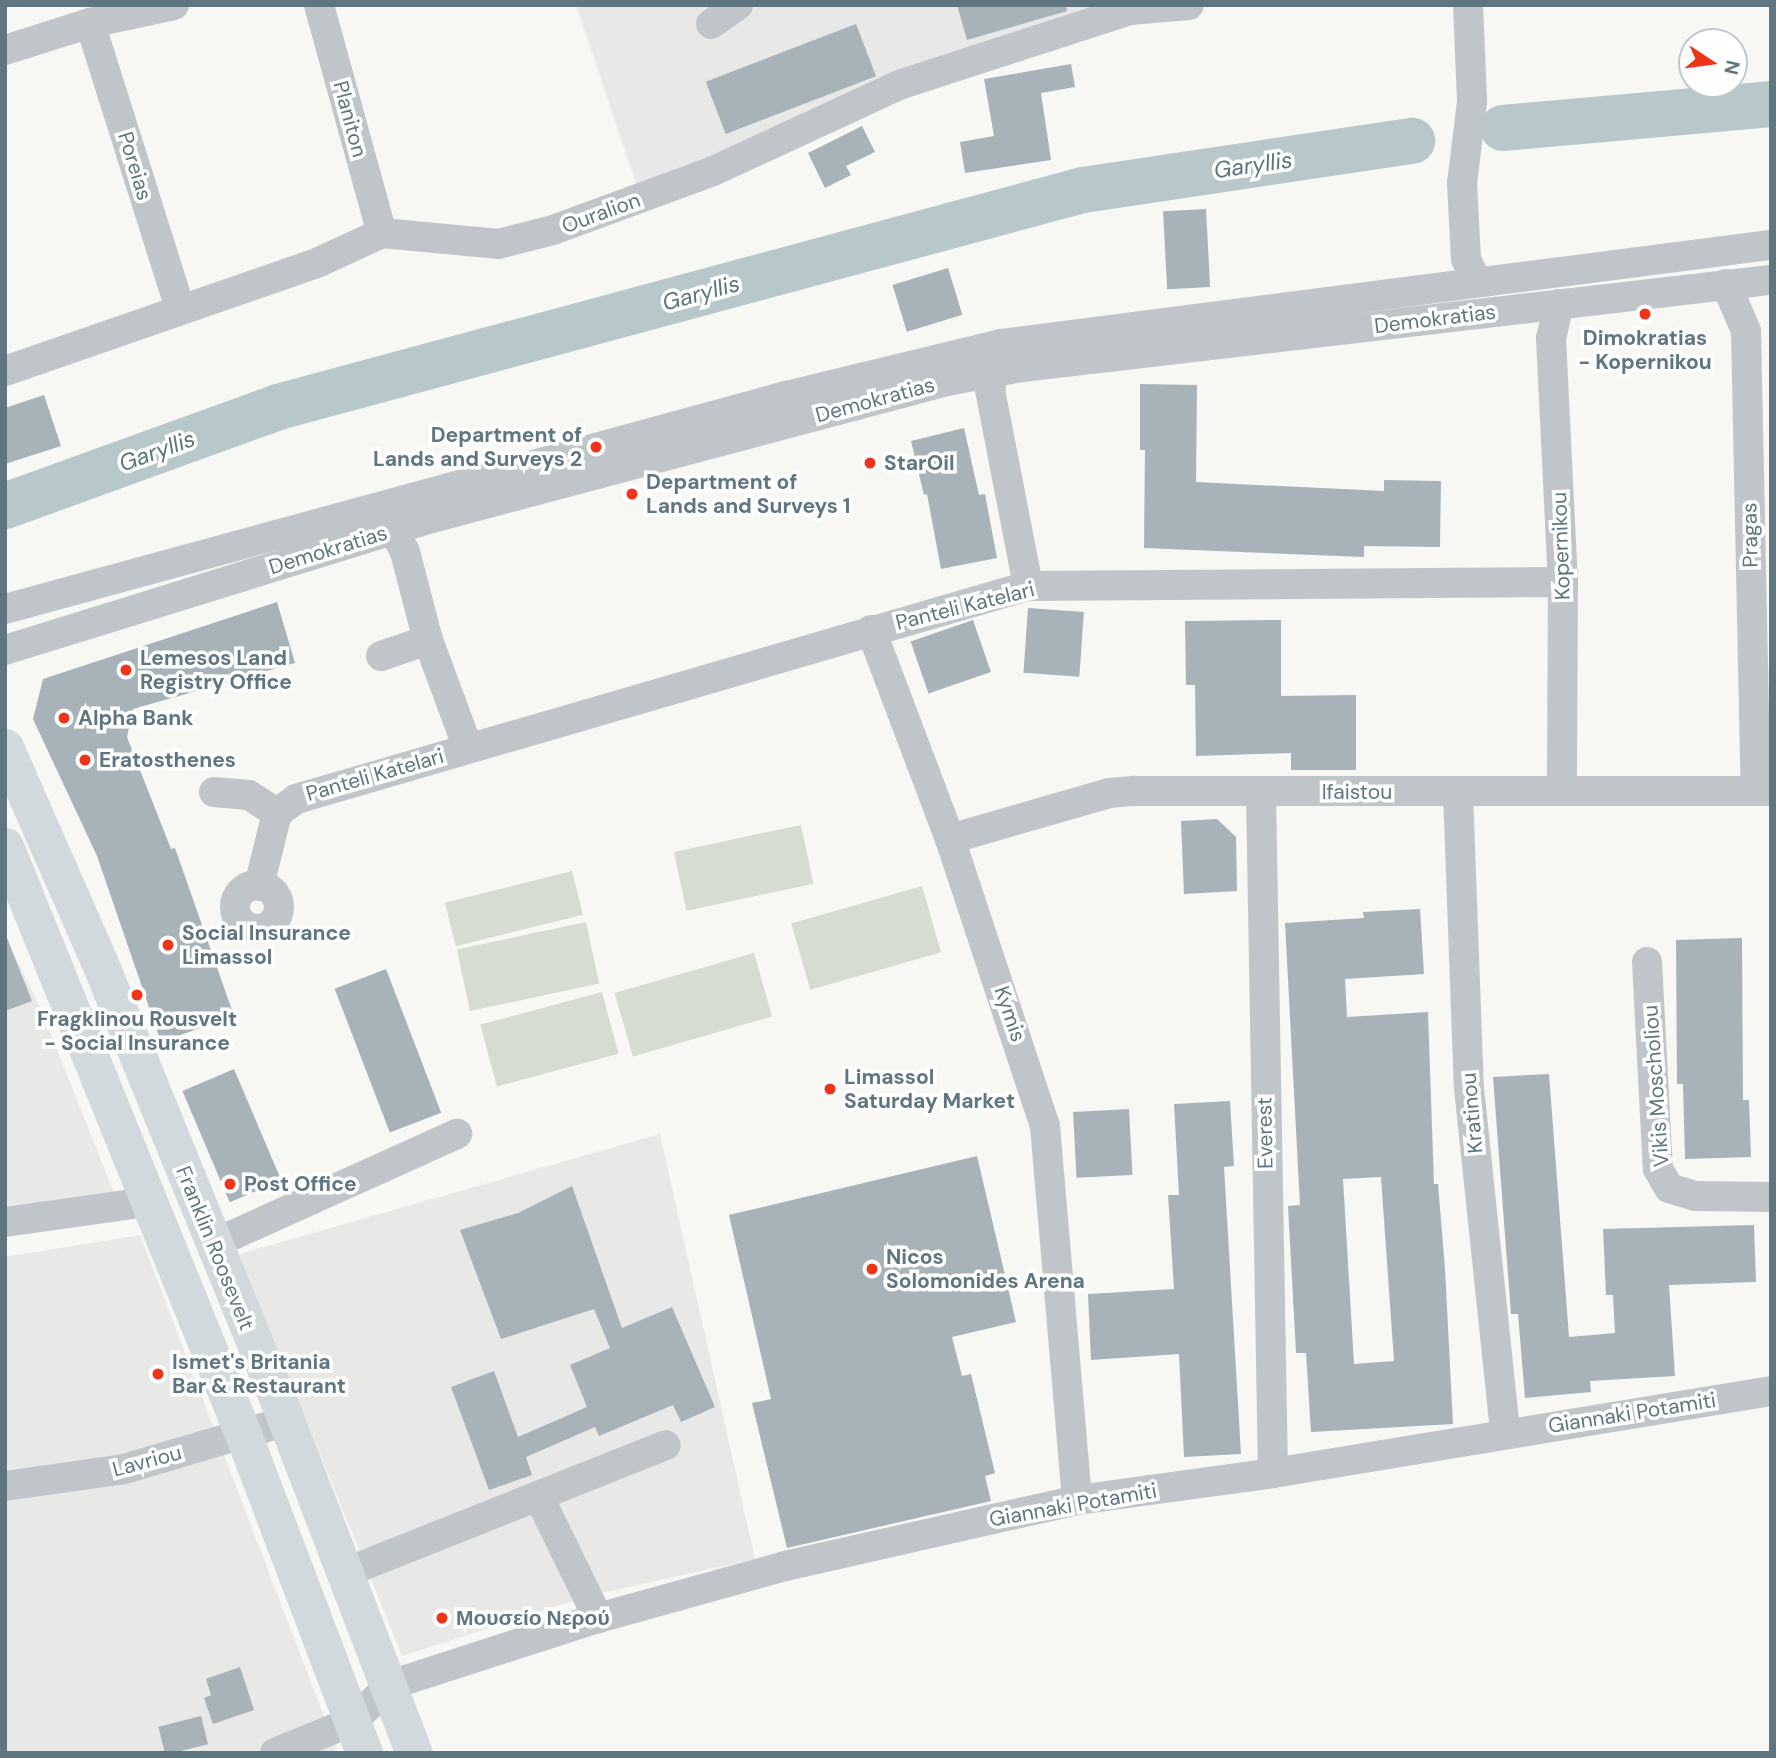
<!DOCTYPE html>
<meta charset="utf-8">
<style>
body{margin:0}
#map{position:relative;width:1776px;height:1758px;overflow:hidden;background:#f7f7f3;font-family:"DM Sans",sans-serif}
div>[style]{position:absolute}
.built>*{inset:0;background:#e8e8e7}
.green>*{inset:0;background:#d7dcd2;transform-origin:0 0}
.river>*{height:46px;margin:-23px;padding:0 23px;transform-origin:23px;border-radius:23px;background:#b7c7ca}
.building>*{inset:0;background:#a7b3b8;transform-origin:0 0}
.minor>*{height:30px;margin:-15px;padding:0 15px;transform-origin:15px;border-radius:15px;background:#bfc5c8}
.minor>.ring{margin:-15px;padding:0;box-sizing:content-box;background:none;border:30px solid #bfc5c8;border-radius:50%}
.major>*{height:37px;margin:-18.5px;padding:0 18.5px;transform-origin:18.5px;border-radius:18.5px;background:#d2d9dc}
.dots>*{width:19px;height:19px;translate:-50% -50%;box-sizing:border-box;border:4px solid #fff;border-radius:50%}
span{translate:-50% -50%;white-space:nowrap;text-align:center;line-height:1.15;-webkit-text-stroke:7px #fff;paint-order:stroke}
.street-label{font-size:21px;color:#5f7681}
.poi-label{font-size:21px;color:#5f7681;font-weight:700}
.right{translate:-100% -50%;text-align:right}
.left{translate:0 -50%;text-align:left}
.water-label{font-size:23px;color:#5a767c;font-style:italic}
.frame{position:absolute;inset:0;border:7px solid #5f7681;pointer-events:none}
.north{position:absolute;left:1678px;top:28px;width:70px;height:70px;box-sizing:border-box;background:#fff;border:2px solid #bfc8cd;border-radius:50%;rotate:103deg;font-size:19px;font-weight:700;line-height:28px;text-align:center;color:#5f7681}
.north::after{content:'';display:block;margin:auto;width:24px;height:32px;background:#f0341a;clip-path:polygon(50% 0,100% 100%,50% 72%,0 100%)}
</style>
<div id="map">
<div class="built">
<i style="clip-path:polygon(576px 5px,1099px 5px,638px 189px)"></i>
<i style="clip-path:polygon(5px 936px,40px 1007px,114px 1193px,5px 1209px)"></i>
<i style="clip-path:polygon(660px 1134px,755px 1559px,589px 1596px,402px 1656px,239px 1254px)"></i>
<i style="clip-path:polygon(140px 1235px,338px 1753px,5px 1753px,5px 1257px)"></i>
</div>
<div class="green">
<i style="left:801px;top:825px;width:60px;height:130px;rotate:78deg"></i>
<i style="left:572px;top:871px;width:45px;height:131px;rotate:76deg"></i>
<i style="left:922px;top:886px;width:69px;height:136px;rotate:74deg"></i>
<i style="left:586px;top:922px;width:63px;height:132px;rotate:78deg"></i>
<i style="left:754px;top:953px;width:66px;height:145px;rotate:74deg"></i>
<i style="left:602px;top:992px;width:64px;height:126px;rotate:75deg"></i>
</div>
<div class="river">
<i style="left:1503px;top:128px;width:269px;rotate:-5.1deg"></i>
<i style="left:5px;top:506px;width:290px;rotate:-19.9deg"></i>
<i style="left:278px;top:407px;width:834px;rotate:-15.09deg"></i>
<i style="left:1083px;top:190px;width:333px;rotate:-8.5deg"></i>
</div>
<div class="building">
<i style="clip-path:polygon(957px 5px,1066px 5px,1067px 11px,967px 40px)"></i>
<i style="left:856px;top:24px;width:56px;height:161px;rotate:69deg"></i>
<i style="clip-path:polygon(1071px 64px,1075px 87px,1041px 93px,1051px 160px,965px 173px,960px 142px,994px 136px,984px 79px)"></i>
<i style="clip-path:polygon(862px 126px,875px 152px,846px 166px,851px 175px,825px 188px,808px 153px)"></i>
<i style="left:1206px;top:209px;width:78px;height:43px;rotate:87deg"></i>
<i style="left:948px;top:268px;width:49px;height:58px;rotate:73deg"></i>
<i style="clip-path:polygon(1140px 384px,1197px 385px,1196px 482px,1384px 491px,1384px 480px,1441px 481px,1440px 547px,1364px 546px,1364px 557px,1144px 548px,1145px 450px,1140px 450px)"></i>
<i style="clip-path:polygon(44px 395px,61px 446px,5px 464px,5px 408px)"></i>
<i style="clip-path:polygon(964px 428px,979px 495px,985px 494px,997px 558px,941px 569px,927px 494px,924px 495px,911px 441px)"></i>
<i style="clip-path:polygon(277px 602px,295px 663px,133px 709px,127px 737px,171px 849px,175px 848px,234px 1016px,161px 1042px,97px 856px,33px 719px,43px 679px)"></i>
<i style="left:1028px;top:608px;width:56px;height:65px;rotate:4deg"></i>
<i style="left:973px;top:620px;width:55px;height:66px;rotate:71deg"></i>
<i style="clip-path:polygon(1281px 620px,1281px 696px,1356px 695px,1356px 770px,1291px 770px,1291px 753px,1196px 756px,1195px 685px,1186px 685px,1185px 621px)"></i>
<i style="clip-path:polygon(1217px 819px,1236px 837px,1237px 891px,1184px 894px,1181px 821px)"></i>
<i style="clip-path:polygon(evenodd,1420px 909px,1424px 974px,1345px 979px,1347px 1017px,1428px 1012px,1434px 1184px,1438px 1184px,1445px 1269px,1453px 1424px,1311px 1432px,1306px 1353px,1296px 1353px,1288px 1206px,1300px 1205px,1285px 923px,1364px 918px,1363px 912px,1420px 909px,1381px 1177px,1394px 1361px,1354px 1364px,1343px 1179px,1381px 1177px)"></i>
<i style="clip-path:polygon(5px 933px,32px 1001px,5px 1011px)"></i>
<i style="clip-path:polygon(1742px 938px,1743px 1100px,1749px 1100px,1751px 1157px,1685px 1159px,1683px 1084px,1677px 1084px,1676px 940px)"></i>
<i style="left:386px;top:969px;width:154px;height:55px;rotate:69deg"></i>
<i style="left:234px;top:1069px;width:121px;height:56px;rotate:67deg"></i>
<i style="clip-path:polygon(1549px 1074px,1569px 1337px,1615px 1333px,1613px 1295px,1606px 1295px,1603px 1229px,1754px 1225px,1756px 1282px,1669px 1285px,1675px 1376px,1590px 1381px,1591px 1392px,1525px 1398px,1518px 1314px,1511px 1314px,1493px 1077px)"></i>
<i style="clip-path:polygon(1230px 1101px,1234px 1166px,1224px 1167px,1241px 1454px,1184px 1457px,1179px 1354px,1091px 1360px,1088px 1294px,1174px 1289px,1168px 1195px,1179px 1195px,1174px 1104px)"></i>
<i style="left:1129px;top:1109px;width:66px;height:56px;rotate:87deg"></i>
<i style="clip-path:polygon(977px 1156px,1016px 1322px,952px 1337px,962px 1376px,971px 1374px,995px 1473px,985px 1476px,991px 1501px,787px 1548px,752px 1403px,771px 1399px,729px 1215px)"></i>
<i style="clip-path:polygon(572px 1186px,622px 1328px,672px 1307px,715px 1407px,681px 1422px,673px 1405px,599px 1436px,595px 1427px,526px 1457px,532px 1475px,489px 1490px,451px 1387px,494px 1371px,518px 1437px,587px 1407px,570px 1365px,610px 1348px,594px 1309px,501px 1339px,460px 1230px,518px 1213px)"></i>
<i style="clip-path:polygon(240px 1667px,254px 1710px,213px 1724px,204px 1698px,211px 1695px,206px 1679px)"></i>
<i style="left:201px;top:1716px;width:29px;height:44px;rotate:76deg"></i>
</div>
<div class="minor">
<i style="left:319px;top:5px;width:237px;rotate:74.6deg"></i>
<i style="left:1468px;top:5px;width:97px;rotate:87.6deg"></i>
<i style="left:1472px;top:102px;width:82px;rotate:97deg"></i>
<i style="left:1462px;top:183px;width:76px;rotate:87deg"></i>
<i style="left:1466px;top:259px;width:23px;rotate:65deg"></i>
<i style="left:90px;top:23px;width:299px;rotate:72.5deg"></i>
<i style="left:711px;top:24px;width:33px;rotate:-35deg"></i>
<i style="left:5px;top:50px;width:89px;rotate:-17.6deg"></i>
<i style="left:90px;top:23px;width:86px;rotate:-12.1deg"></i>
<i style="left:1726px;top:284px;width:51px;rotate:66.9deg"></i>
<i style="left:1746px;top:331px;width:459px;rotate:88.8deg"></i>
<i style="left:1559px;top:304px;width:35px;rotate:103deg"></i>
<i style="left:1551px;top:338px;width:244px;rotate:87.2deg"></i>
<i style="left:1563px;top:582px;width:206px;rotate:90.3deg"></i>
<i style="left:996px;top:354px;width:36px;rotate:99deg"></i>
<i style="left:990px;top:390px;width:200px;rotate:79deg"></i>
<i style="left:5px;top:371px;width:332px;rotate:-19.1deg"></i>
<i style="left:319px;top:262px;width:69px;rotate:-24.7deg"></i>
<i style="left:382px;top:233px;width:117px;rotate:5.4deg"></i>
<i style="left:498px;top:244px;width:57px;rotate:-14.3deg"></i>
<i style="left:553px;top:230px;width:168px;rotate:-20.2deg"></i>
<i style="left:711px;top:172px;width:207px;rotate:-24.8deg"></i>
<i style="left:899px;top:85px;width:243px;rotate:-18deg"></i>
<i style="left:1130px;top:10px;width:59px;rotate:-4.8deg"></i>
<i style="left:386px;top:515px;width:42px;rotate:62.8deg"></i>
<i style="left:405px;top:552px;width:91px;rotate:75.4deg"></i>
<i style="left:428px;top:640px;width:115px;rotate:69.7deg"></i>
<i style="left:5px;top:609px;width:810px;rotate:-15.26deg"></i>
<i style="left:786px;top:396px;width:221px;rotate:-13.6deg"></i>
<i style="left:1001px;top:344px;width:776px;rotate:-7.33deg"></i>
<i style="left:871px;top:630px;width:223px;rotate:69.3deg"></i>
<i style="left:950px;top:839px;width:302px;rotate:71.7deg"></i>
<i style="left:1045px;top:1126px;width:375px;rotate:85.1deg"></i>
<i style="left:5px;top:650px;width:447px;rotate:-17.2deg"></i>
<i style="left:432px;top:518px;width:533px;rotate:-14.9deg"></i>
<i style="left:947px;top:381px;width:76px;rotate:-10.6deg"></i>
<i style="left:1022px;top:367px;width:754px;rotate:-6.63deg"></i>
<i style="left:381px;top:656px;width:50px;rotate:-18.8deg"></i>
<i style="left:214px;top:792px;width:35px;rotate:5deg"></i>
<i style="left:249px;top:795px;width:33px;rotate:33deg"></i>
<i style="left:1458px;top:792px;width:296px;rotate:87.9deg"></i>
<i style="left:1469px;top:1088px;width:346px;rotate:84deg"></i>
<i style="left:1261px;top:793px;width:680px;rotate:88.99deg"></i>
<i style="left:950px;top:839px;width:166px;rotate:-16.1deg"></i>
<i style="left:1109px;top:793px;width:25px;rotate:-5deg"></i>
<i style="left:1134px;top:791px;width:637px"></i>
<i class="ring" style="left:235px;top:885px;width:14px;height:14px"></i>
<i style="left:259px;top:886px;width:75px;rotate:-76.1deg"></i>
<i style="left:277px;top:813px;width:24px;rotate:-36deg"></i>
<i style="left:296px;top:799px;width:762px;rotate:-16.22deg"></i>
<i style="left:1028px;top:586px;width:535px;rotate:-0.43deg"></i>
<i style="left:1647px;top:962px;width:207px;rotate:87deg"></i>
<i style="left:1658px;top:1169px;width:22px;rotate:60deg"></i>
<i style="left:1669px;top:1188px;width:27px;rotate:17deg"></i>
<i style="left:1695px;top:1196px;width:76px;rotate:0.8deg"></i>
<i style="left:5px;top:1222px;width:144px;rotate:-8deg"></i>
<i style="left:213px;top:1244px;width:268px;rotate:-24.3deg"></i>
<i style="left:5px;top:1486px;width:120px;rotate:-8.1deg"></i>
<i style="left:124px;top:1469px;width:170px;rotate:-16.4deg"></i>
<i style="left:539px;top:1497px;width:135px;rotate:64deg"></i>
<i style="left:347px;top:1572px;width:343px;rotate:-21.7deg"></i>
<i style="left:275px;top:1753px;width:84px;rotate:-22.3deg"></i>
<i style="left:353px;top:1721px;width:52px;rotate:-44.2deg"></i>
<i style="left:390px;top:1685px;width:219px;rotate:-17.9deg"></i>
<i style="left:598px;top:1618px;width:194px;rotate:-15.5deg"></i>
<i style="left:785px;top:1566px;width:299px;rotate:-12.7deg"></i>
<i style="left:1077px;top:1500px;width:198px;rotate:-7.8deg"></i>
<i style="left:1273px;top:1473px;width:505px;rotate:-9.35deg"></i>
</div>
<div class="major">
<i style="left:5px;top:747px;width:234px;rotate:66.3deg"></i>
<i style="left:99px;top:961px;width:473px;rotate:67.8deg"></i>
<i style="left:278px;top:1399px;width:379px;rotate:69deg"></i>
<i style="left:5px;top:846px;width:634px;rotate:67.96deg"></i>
<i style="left:243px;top:1434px;width:341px;rotate:69.2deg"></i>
</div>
<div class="dots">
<i style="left:1645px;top:314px;background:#f0341a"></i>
<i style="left:596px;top:447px;background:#f0341a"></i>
<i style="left:870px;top:463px;background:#f0341a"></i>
<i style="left:632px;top:494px;background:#f0341a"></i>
<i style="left:126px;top:670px;background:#f0341a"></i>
<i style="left:64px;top:718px;background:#f0341a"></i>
<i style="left:85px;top:760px;background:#f0341a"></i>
<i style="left:168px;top:945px;background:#f0341a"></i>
<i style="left:137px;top:995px;background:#f0341a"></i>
<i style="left:830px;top:1089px;background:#f0341a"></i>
<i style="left:230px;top:1184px;background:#f0341a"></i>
<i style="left:872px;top:1269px;background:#f0341a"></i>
<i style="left:158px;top:1374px;background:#f0341a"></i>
<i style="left:442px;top:1618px;background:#f0341a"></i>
</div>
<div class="street-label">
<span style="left:350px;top:119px;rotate:75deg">Planiton</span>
<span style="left:135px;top:166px;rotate:73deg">Poreias</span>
<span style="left:601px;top:213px;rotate:-20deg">Ouralion</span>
<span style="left:1435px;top:319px;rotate:-7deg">Demokratias</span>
<span style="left:875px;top:400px;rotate:-15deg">Demokratias</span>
<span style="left:1750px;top:535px;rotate:-91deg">Pragas</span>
<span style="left:1561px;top:546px;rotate:-92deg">Kopernikou</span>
<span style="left:328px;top:550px;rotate:-17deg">Demokratias</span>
<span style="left:965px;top:606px;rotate:-14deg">Panteli Katelari</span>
<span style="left:375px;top:775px;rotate:-16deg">Panteli Katelari</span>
<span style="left:1357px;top:792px">Ifaistou</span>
<span style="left:1010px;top:1014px;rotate:71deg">Kymis</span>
<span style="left:1656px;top:1086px;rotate:-94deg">Vikis Moscholiou</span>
<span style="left:1472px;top:1113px;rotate:-95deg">Kratinou</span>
<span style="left:1265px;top:1133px;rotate:-91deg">Everest</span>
<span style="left:215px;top:1248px;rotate:68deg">Franklin Roosevelt</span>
<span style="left:1632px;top:1413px;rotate:-9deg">Giannaki Potamiti</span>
<span style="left:147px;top:1461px;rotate:-15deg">Lavriou</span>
<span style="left:1073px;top:1505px;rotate:-10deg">Giannaki Potamiti</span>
</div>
<div class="poi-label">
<span style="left:1645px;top:350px">Dimokratias<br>- Kopernikou</span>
<span class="right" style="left:582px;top:447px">Department of<br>Lands and Surveys 2</span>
<span class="left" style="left:884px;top:463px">StarOil</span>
<span class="left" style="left:646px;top:494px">Department of<br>Lands and Surveys 1</span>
<span class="left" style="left:140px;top:670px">Lemesos Land<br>Registry Office</span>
<span class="left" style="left:78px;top:718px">Alpha Bank</span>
<span class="left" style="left:99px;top:760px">Eratosthenes</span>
<span class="left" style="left:182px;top:945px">Social Insurance<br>Limassol</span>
<span style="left:137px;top:1031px">Fragklinou Rousvelt<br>- Social Insurance</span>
<span class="left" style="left:844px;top:1089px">Limassol<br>Saturday Market</span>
<span class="left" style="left:244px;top:1184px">Post Office</span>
<span class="left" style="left:886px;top:1269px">Nicos<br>Solomonides Arena</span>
<span class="left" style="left:172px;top:1374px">Ismet's Britania<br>Bar &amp; Restaurant</span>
<span class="left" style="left:456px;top:1618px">Μουσείο Νερού</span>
</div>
<div class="water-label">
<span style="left:1253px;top:165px;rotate:-8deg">Garyllis</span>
<span style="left:701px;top:293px;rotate:-15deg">Garyllis</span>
<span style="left:157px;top:451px;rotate:-20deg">Garyllis</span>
</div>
<div class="frame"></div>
<div class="north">N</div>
</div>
